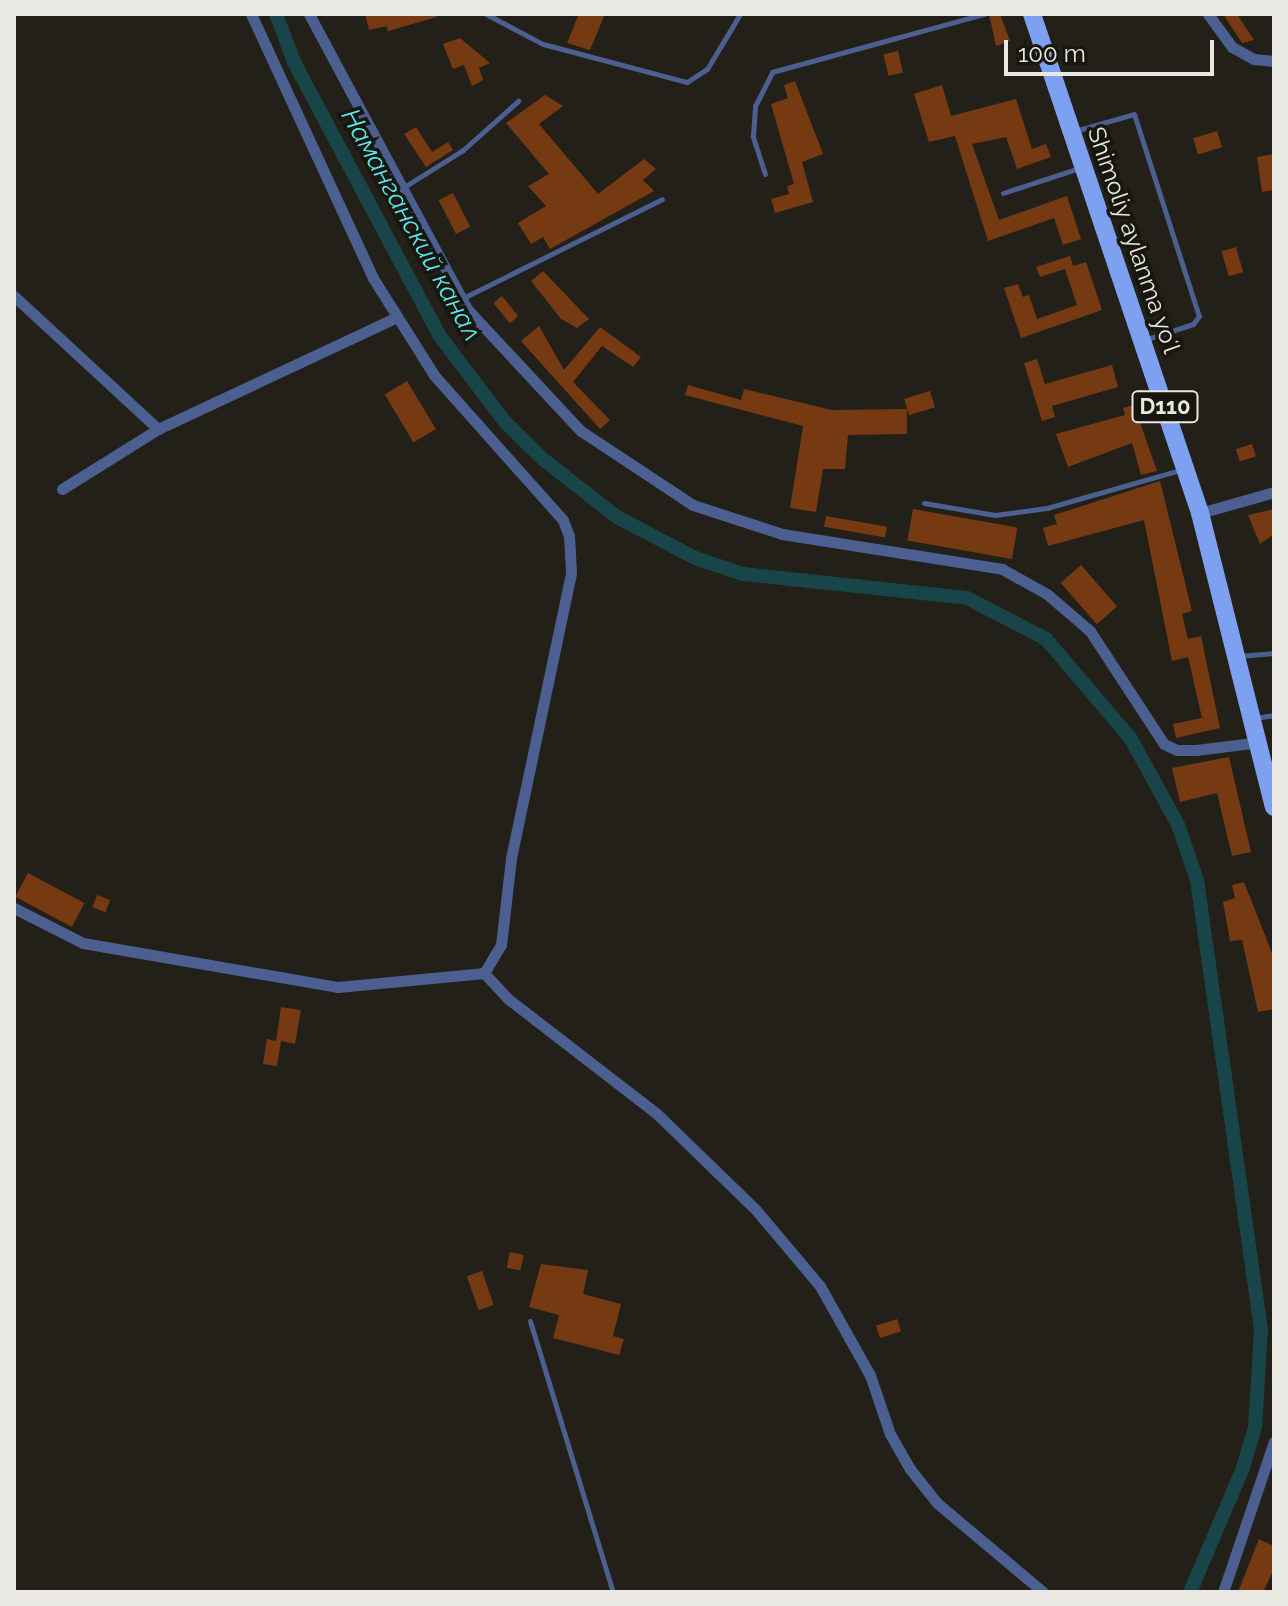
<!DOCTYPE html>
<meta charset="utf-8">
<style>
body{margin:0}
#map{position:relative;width:1288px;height:1606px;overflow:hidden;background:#222018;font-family:Raleway,sans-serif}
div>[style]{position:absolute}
.canal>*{height:14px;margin:-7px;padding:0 7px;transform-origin:7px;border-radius:7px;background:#184547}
.building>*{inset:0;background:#763a13;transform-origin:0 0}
.lane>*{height:5px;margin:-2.5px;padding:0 2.5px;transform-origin:2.5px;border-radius:2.5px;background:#4b5f90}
.street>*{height:11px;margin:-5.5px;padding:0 5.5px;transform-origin:5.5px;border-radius:5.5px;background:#4b5f90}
.primary>*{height:18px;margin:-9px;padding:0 9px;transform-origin:9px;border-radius:9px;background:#7ea0f0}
span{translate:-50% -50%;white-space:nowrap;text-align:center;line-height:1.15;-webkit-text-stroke:7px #18170f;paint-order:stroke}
.shield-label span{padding:2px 6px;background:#18170f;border:2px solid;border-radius:6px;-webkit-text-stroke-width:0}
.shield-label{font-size:22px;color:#e9e8e2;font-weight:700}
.street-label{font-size:24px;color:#e9e8e2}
.water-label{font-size:26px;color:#59e9f0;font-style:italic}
.frame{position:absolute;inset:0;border:16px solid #e9e8e2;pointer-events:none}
.scale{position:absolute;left:1004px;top:40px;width:210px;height:36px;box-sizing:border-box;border:4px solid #e9e8e2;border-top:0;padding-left:10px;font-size:24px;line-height:28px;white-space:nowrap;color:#e9e8e2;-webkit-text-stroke:6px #18170f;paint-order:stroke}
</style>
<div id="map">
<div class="canal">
<i style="left:276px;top:14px;width:51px;rotate:69.4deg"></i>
<i style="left:294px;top:62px;width:309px;rotate:62deg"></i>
<i style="left:439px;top:335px;width:109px;rotate:52.8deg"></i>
<i style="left:505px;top:422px;width:54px;rotate:44.3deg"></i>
<i style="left:544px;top:460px;width:93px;rotate:38deg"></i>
<i style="left:617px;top:517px;width:88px;rotate:27.7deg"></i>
<i style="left:695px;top:558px;width:51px;rotate:18.4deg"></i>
<i style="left:743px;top:574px;width:225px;rotate:6.1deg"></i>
<i style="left:967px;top:598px;width:89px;rotate:27.4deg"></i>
<i style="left:1046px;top:639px;width:131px;rotate:49.6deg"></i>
<i style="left:1131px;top:739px;width:98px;rotate:61.3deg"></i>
<i style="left:1178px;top:825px;width:58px;rotate:70.9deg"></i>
<i style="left:1197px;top:880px;width:455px;rotate:81.9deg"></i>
<i style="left:1261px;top:1330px;width:97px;rotate:93.5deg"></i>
<i style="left:1255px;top:1427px;width:43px;rotate:106.3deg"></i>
<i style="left:1243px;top:1468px;width:135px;rotate:113.1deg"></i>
</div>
<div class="building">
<i style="clip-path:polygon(365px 14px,436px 14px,437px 17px,388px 31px,387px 26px,369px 30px)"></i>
<i style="clip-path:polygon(579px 14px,605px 14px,590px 50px,567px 43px)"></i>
<i style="clip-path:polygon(989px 14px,1000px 14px,1010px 41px,996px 46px)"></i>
<i style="clip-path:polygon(1223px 14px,1237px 14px,1254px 40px,1242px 43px)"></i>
<i style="clip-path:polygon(460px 38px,490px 63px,479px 68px,483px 80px,472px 86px,464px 65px,453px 69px,443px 44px)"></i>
<i style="left:898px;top:51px;width:22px;height:15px;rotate:77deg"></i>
<i style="clip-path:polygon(795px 81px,823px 154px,802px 162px,813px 202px,775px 213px,771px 199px,789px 194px,787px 186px,794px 184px,771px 104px,788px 98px,784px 85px)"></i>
<i style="clip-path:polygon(942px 85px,951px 116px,1016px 99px,1032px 149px,1046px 144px,1051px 157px,1017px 169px,1006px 137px,972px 144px,999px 220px,1067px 196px,1081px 239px,1063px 245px,1054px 218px,988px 241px,955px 136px,929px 142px,914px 94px)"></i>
<i style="clip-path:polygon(545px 95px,563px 106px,539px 124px,598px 194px,644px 159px,656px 169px,643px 180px,654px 191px,550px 249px,543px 237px,531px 244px,518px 223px,546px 206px,528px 186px,549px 174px,506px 123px)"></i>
<i style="clip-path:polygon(416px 127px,432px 152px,448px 142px,453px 150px,426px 167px,404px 134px)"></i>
<i style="left:1217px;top:131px;width:17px;height:25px;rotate:73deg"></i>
<i style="clip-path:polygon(1274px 154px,1274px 190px,1262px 192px,1257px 157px)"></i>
<i style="left:453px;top:193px;width:38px;height:16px;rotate:63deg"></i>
<i style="left:1236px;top:247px;width:26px;height:15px;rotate:74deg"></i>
<i style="clip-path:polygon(1070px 256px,1073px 266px,1086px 262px,1102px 310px,1021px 338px,1004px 288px,1018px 284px,1023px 297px,1029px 295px,1037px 319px,1077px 305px,1065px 269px,1040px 277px,1036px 267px)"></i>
<i style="clip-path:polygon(543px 271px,589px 319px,577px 328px,561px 319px,531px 281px)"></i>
<i style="left:502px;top:296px;width:26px;height:11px;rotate:51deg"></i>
<i style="clip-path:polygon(539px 326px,564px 370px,600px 327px,641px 357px,633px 367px,602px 346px,573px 382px,610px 420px,600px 429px,521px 341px)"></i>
<i style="clip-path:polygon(1037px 359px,1045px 384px,1112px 365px,1118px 387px,1052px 406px,1055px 417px,1042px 421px,1024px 363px)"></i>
<i style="left:407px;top:381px;width:56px;height:26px;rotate:59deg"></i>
<i style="clip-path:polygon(688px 385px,741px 400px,744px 389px,832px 410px,907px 409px,907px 434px,848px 435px,845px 469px,823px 469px,816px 512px,790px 508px,803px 426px,685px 395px)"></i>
<i style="left:930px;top:391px;width:17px;height:27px;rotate:73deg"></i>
<i style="clip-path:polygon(1134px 405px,1157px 471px,1141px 475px,1132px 443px,1068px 467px,1056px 434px,1125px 415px,1123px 408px)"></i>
<i style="left:1252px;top:444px;width:13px;height:17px;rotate:72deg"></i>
<i style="clip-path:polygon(1160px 481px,1192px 611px,1182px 614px,1188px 639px,1201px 636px,1220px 728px,1176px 738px,1173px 724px,1202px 718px,1188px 657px,1172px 661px,1144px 520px,1048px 546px,1043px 528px,1057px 524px,1054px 515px)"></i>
<i style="left:913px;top:509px;width:106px;height:32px;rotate:10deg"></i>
<i style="clip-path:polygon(1274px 509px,1274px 534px,1260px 544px,1248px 515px)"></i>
<i style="left:826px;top:516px;width:62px;height:11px;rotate:10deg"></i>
<i style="left:1081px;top:565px;width:55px;height:27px;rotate:49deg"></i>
<i style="clip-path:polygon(1229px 757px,1251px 852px,1232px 856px,1217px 793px,1180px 802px,1172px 768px)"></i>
<i style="left:28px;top:873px;width:64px;height:27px;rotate:28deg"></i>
<i style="clip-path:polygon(1244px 882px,1274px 958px,1274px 1009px,1258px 1012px,1242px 940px,1230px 941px,1223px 902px,1235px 898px,1232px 885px)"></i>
<i style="left:97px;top:895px;width:14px;height:13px;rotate:21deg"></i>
<i style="clip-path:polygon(281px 1007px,301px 1010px,295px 1044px,281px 1041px,277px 1066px,263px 1064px,267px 1039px,276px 1041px)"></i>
<i style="left:510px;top:1252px;width:14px;height:16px;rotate:12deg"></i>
<i style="clip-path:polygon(541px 1264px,588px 1270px,583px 1294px,621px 1304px,613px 1336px,624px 1339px,619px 1355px,553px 1338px,559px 1315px,529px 1307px)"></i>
<i style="left:482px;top:1271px;width:36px;height:16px;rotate:71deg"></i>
<i style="left:897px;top:1319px;width:13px;height:22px;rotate:72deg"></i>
<i style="clip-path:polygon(1259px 1539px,1274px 1546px,1274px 1569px,1263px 1592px,1238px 1592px)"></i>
</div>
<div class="lane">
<i style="left:486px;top:14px;width:64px;rotate:27.8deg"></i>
<i style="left:543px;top:44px;width:149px;rotate:14.8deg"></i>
<i style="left:687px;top:82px;width:24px;rotate:-33deg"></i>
<i style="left:707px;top:69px;width:64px;rotate:-59deg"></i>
<i style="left:1075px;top:131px;width:61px;rotate:-16.1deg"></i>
<i style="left:1134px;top:114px;width:212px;rotate:72.2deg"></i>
<i style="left:1199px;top:316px;width:10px;rotate:127deg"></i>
<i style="left:1193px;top:324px;width:48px;rotate:161.9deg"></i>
<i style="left:765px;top:174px;width:40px;rotate:-108deg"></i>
<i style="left:753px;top:136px;width:30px;rotate:-86deg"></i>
<i style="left:755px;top:106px;width:38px;rotate:-63deg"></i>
<i style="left:772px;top:72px;width:220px;rotate:-15.3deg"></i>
<i style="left:404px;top:187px;width:70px;rotate:-32.1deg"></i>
<i style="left:463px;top:150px;width:74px;rotate:-41.7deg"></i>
<i style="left:1003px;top:193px;width:80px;rotate:-18.2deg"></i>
<i style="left:463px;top:298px;width:222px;rotate:-26.4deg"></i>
<i style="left:924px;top:503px;width:72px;rotate:9.6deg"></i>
<i style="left:995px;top:515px;width:52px;rotate:-7.7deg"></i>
<i style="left:1047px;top:508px;width:138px;rotate:-15.9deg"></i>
<i style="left:1239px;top:656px;width:35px;rotate:-5deg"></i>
<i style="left:1255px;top:718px;width:19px;rotate:-9deg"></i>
<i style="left:530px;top:1321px;width:283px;rotate:73deg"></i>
</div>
<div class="street">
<i style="left:309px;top:14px;width:336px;rotate:61.8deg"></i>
<i style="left:468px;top:310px;width:166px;rotate:47deg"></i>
<i style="left:581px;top:431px;width:134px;rotate:33.5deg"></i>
<i style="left:693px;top:505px;width:94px;rotate:18deg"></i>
<i style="left:782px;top:534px;width:223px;rotate:9deg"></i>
<i style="left:1002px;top:569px;width:51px;rotate:29.1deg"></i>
<i style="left:1047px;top:594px;width:57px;rotate:40.7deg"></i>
<i style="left:1090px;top:631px;width:135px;rotate:56.8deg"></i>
<i style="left:1164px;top:744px;width:14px;rotate:25deg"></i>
<i style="left:1177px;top:750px;width:19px"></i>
<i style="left:1196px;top:750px;width:64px;rotate:-7.1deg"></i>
<i style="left:1208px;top:14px;width:41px;rotate:54deg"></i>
<i style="left:1232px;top:47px;width:25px;rotate:29deg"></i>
<i style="left:1254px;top:59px;width:20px;rotate:6deg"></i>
<i style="left:14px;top:296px;width:196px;rotate:42.7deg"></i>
<i style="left:158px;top:429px;width:264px;rotate:-25.1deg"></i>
<i style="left:62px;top:489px;width:113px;rotate:-32deg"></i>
<i style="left:1200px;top:513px;width:77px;rotate:-15.8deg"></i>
<i style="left:14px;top:908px;width:77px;rotate:26.9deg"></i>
<i style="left:83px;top:943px;width:259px;rotate:9.8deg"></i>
<i style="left:338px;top:987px;width:147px;rotate:-5.5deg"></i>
<i style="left:484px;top:973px;width:33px;rotate:-59deg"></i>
<i style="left:501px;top:945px;width:88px;rotate:-83.4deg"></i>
<i style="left:511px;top:858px;width:291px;rotate:-78.1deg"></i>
<i style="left:571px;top:573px;width:37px;rotate:-93deg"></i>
<i style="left:569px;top:536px;width:17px;rotate:-111deg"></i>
<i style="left:563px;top:520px;width:194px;rotate:-131.7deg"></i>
<i style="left:434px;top:375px;width:115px;rotate:-122.2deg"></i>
<i style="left:373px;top:278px;width:291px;rotate:-114.8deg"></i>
<i style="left:484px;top:973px;width:34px;rotate:47deg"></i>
<i style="left:507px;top:998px;width:188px;rotate:37.7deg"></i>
<i style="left:656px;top:1113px;width:139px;rotate:44.1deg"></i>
<i style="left:756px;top:1210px;width:99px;rotate:49.9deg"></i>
<i style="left:820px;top:1286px;width:102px;rotate:60.7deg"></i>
<i style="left:870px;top:1375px;width:62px;rotate:71.3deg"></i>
<i style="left:890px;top:1434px;width:40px;rotate:60.3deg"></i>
<i style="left:910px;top:1469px;width:43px;rotate:51.5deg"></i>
<i style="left:937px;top:1503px;width:138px;rotate:40deg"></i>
<i style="left:1223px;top:1592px;width:159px;rotate:-71.3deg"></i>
</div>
<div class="primary">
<i style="left:1032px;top:14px;width:527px;rotate:71.39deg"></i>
<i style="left:1200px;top:513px;width:303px;rotate:75.9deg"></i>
</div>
<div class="shield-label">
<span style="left:1165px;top:407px">D110</span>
</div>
<div class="street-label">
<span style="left:1134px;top:240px;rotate:71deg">Shimoliy aylanma yoʻl</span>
</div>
<div class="water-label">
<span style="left:411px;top:225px;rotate:61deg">Наманганский канал</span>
</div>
<div class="frame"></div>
<div class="scale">100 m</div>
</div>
